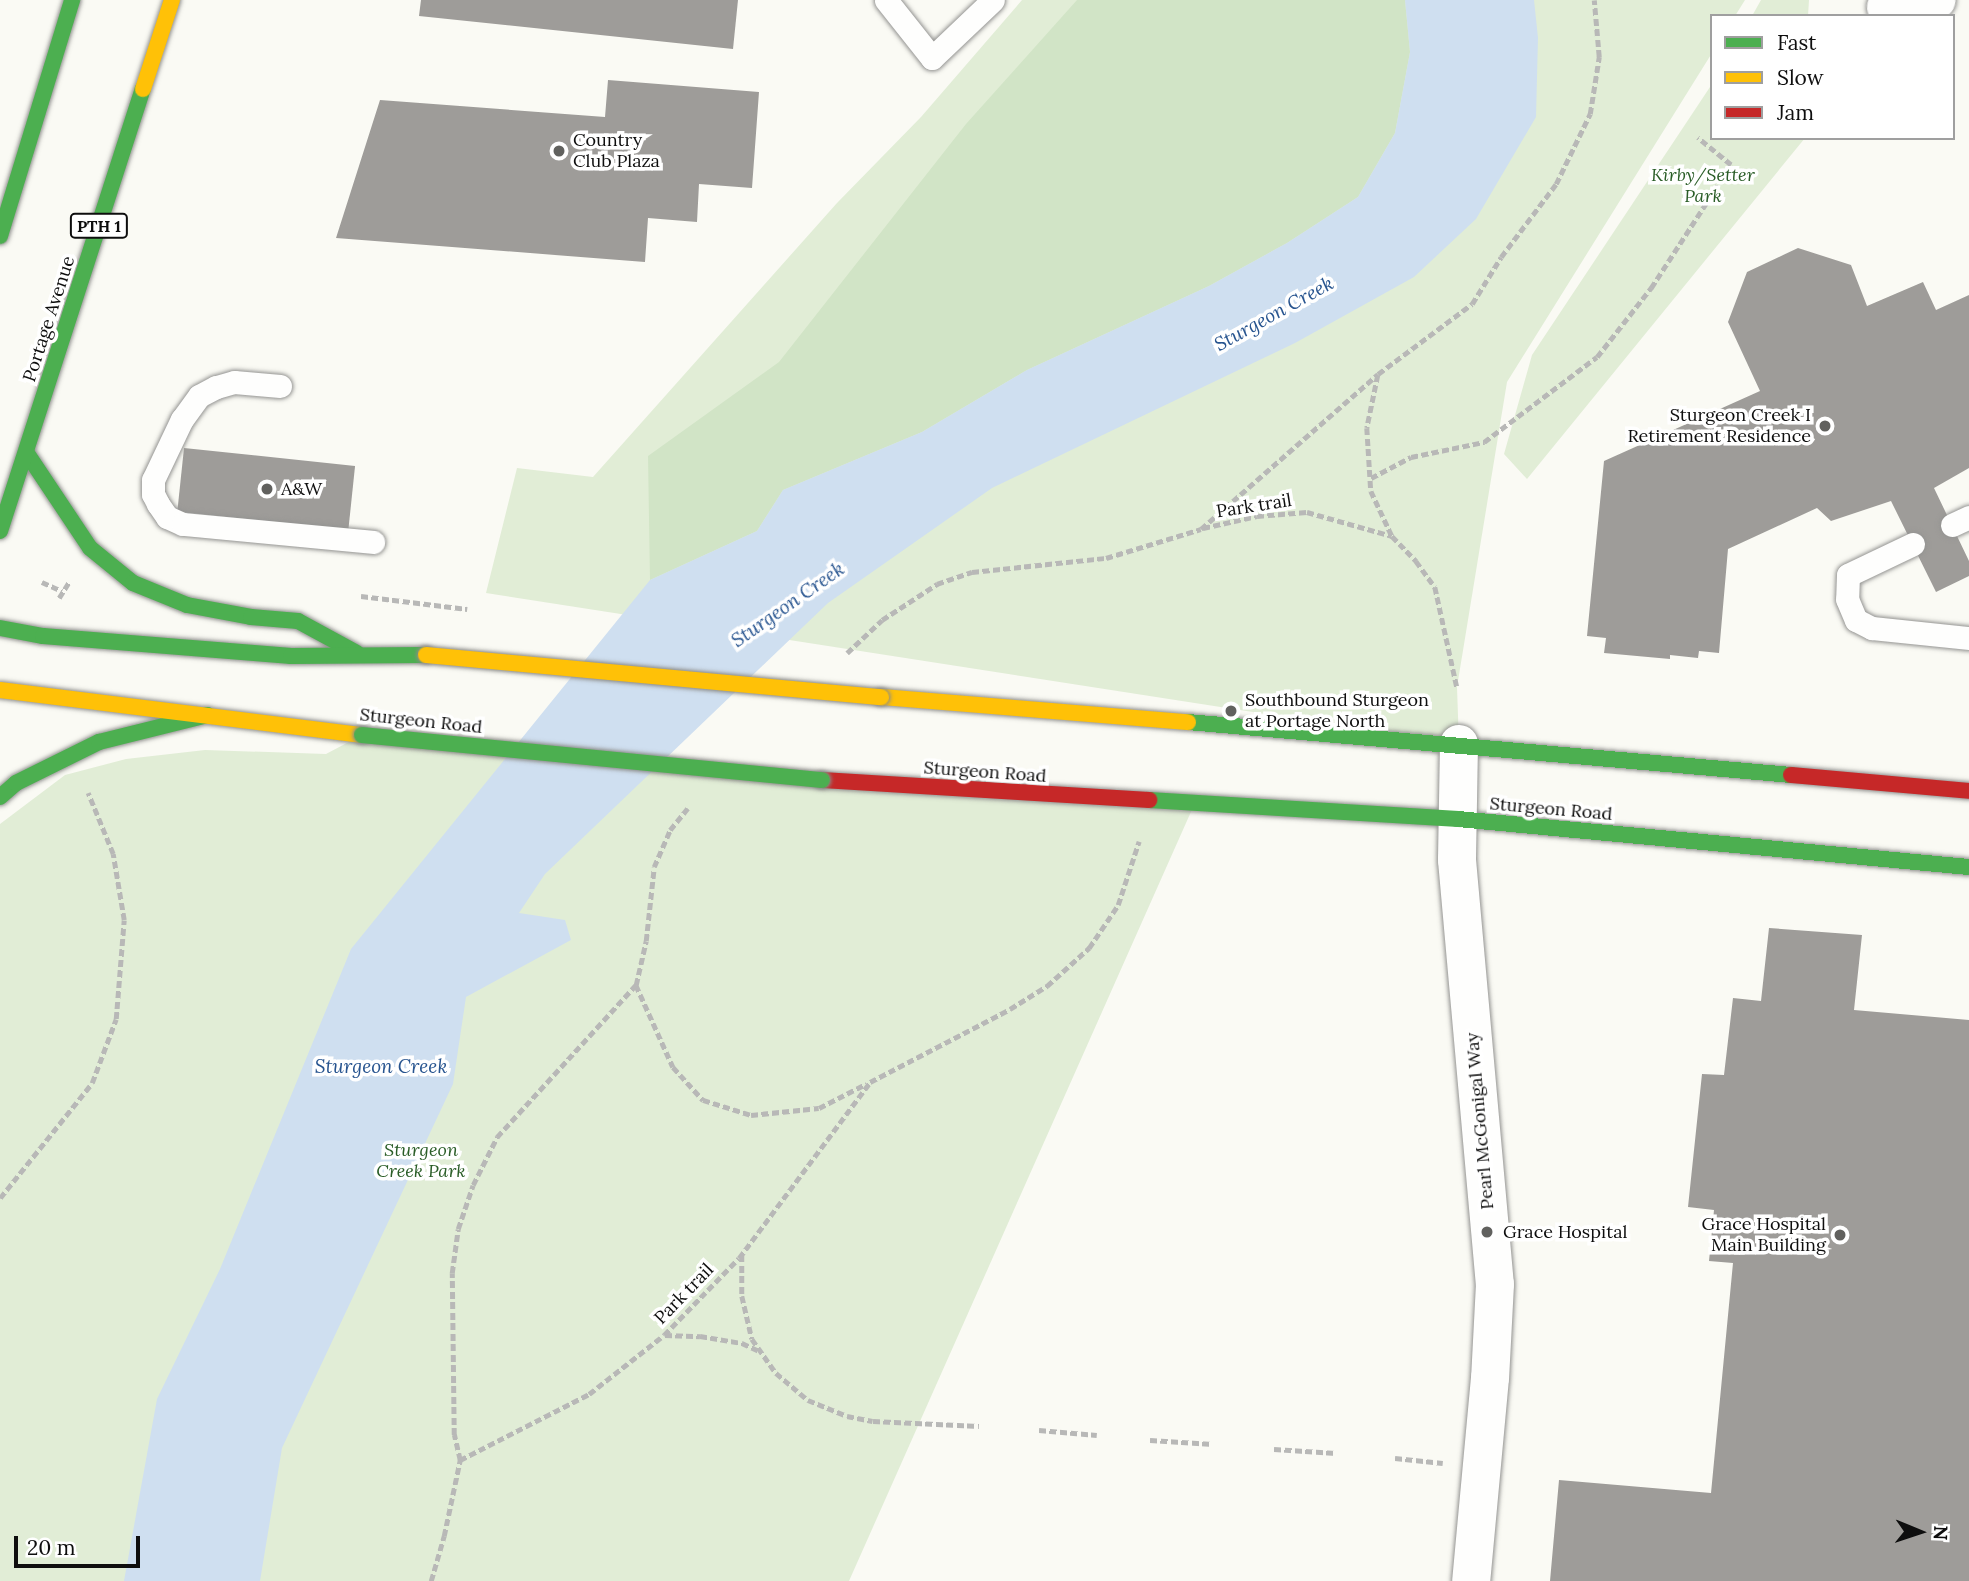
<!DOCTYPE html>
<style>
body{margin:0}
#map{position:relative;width:1969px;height:1581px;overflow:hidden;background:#fafaf4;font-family:Lora,serif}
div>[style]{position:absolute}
.green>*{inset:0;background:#e1edd6}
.forest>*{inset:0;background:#d1e4c6}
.water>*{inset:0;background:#cfdff0}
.building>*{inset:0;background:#9e9c99;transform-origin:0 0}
.path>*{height:4.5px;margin-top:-2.25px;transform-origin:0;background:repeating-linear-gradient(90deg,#b8b8b7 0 7px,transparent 0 10.5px)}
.roads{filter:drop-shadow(0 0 2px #949492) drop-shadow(0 0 2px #949492)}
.lane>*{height:23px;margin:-11.5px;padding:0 11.5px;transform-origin:11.5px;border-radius:11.5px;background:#fefefd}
.street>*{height:38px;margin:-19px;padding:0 19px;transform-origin:19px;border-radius:19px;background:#fefefd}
.fast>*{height:16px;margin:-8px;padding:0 8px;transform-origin:8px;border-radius:8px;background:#4caf50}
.slow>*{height:16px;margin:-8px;padding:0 8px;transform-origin:8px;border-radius:8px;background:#ffc107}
.jam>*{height:16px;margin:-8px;padding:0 8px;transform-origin:8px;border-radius:8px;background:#c62828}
.bridges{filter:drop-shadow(0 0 2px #8b8b88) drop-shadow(0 0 2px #8b8b88)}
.fast-bridge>*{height:16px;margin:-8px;padding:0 8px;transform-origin:8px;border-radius:8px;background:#4caf50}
.slow-bridge>*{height:16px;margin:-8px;padding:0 8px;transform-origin:8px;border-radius:8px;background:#ffc107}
.dots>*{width:19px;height:19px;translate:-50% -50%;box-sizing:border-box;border:4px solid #fff;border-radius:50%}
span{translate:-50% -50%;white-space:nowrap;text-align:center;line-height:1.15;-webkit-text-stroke:7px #fff;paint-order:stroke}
.shield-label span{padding:2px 5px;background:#fff;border:2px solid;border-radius:5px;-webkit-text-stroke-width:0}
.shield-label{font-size:16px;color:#0e0e0e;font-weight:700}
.poi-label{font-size:18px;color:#0e0e0e}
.left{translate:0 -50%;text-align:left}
.right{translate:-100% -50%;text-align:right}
.park-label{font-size:18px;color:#2a5d27;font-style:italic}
.street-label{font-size:18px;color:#0e0e0e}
.water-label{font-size:19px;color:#27548f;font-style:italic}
.legend{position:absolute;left:1710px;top:14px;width:245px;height:126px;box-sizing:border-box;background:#fff;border:2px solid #9f9f9f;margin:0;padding:9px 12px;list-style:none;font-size:21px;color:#0e0e0e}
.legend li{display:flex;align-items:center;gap:14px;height:35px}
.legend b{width:35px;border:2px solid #9f9f9f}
.north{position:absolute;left:1885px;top:1497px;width:70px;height:70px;-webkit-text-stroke:5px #fff;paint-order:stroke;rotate:92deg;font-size:19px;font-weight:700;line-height:28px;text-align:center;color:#0e0e0e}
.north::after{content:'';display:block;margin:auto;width:24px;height:32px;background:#0e0e0e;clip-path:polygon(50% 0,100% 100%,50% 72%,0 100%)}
.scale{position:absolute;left:14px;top:1536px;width:126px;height:32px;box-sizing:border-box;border:4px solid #0e0e0e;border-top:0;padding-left:9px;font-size:21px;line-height:24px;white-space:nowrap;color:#0e0e0e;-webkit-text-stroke:5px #fff;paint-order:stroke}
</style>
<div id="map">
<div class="green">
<i style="clip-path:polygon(1022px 0,1745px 0,1735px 16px,1712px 16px,1712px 53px,1507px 382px,1457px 687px,1459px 744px,486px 593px,517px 468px,593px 477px,837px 203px,921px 117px)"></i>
<i style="clip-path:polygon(1761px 0,1809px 0,1808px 16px,1752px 16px)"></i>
<i style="clip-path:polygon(1712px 84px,1712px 138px,1805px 138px,1527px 479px,1504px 454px,1532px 355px)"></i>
<i style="clip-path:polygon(362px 735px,1194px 805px,849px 1581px,0 1581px,0 824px,65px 775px,126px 759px,205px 750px,326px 754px)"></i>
</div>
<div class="forest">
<i style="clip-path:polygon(1077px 0,1405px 0,1410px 52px,1395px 133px,1358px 197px,1287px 243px,1209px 286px,1027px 370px,922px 432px,783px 490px,757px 531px,650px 580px,648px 456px,779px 362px,966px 124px)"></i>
</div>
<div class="water">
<i style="clip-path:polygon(1405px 0,1534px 0,1538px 38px,1536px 117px,1476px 219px,1414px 277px,1295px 343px,992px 488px,828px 603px,545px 874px,519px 913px,565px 920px,571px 940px,466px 997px,453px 1084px,282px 1448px,260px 1581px,124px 1581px,157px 1399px,220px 1269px,351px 949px,650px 580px,757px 531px,783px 490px,922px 432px,1027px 370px,1209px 286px,1287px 243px,1358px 197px,1395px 133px,1410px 52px)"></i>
</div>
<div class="building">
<i style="clip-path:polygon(421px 0,738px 0,733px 49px,419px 16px)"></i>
<i style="clip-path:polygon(608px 80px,759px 92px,752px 188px,699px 184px,697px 222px,648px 218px,645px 262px,336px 238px,380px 100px,605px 117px)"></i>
<i style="clip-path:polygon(1798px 248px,1851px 265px,1867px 306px,1923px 282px,1936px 310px,1969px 295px,1969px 468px,1934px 488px,1969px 561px,1969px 576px,1936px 592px,1891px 501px,1831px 521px,1817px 508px,1728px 549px,1719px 653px,1699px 651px,1698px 658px,1670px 655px,1670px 659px,1604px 653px,1606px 638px,1587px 636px,1604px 461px,1760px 391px,1728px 322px,1747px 272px)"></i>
<i style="left:184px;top:448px;width:172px;height:64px;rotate:6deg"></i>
<i style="clip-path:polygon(1769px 928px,1862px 935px,1854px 1010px,1969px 1020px,1969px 1581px,1550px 1581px,1559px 1480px,1711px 1493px,1733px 1263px,1709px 1261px,1714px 1210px,1688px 1207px,1702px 1074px,1724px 1075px,1733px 998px,1761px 1001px)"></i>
</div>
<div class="path">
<i style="left:1378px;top:375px;width:54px;rotate:101.7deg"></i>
<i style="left:1367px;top:428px;width:63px;rotate:86.4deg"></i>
<i style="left:1371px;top:491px;width:50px;rotate:65deg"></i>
<i style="left:1371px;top:478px;width:45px;rotate:-27.7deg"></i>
<i style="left:1411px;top:457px;width:75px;rotate:-11.6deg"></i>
<i style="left:1484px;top:442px;width:141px;rotate:-37deg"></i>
<i style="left:1597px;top:357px;width:88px;rotate:-52deg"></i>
<i style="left:1651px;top:288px;width:147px;rotate:-57deg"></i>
<i style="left:1731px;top:165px;width:43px;rotate:-140.7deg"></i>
<i style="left:1203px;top:528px;width:55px;rotate:-12.5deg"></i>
<i style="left:1257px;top:516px;width:50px;rotate:-4.6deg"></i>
<i style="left:1307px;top:512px;width:88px;rotate:15.8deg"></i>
<i style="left:1392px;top:536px;width:35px;rotate:46deg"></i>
<i style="left:1416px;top:561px;width:32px;rotate:54deg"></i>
<i style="left:1435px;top:587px;width:102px;rotate:77.6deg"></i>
<i style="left:42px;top:582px;width:22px;rotate:24deg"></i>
<i style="left:361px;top:596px;width:107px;rotate:7deg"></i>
<i style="left:59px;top:598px;width:19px;rotate:-58deg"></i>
<i style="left:847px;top:653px;width:48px;rotate:-43.3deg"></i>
<i style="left:882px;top:620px;width:66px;rotate:-33.2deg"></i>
<i style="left:937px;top:584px;width:37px;rotate:-19deg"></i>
<i style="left:972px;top:572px;width:135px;rotate:-6deg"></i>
<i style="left:1106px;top:558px;width:99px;rotate:-17deg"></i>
<i style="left:1201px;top:529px;width:235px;rotate:-41.2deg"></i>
<i style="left:1378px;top:374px;width:117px;rotate:-36.7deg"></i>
<i style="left:1472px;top:304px;width:55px;rotate:-58.3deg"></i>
<i style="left:1501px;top:257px;width:91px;rotate:-53deg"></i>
<i style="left:1556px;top:184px;width:78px;rotate:-64.1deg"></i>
<i style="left:1590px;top:114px;width:58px;rotate:-81deg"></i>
<i style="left:1599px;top:57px;width:57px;rotate:-95deg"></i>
<i style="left:636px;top:985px;width:90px;rotate:65.7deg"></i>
<i style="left:673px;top:1067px;width:45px;rotate:47.7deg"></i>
<i style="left:703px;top:1100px;width:50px;rotate:17.4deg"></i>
<i style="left:751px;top:1115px;width:68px;rotate:-5.9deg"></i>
<i style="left:819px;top:1108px;width:53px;rotate:-27.1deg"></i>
<i style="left:0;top:1198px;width:147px;rotate:-51.3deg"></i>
<i style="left:92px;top:1083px;width:68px;rotate:-69.4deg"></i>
<i style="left:116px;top:1019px;width:99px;rotate:-85.4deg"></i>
<i style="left:124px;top:920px;width:67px;rotate:-99.5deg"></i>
<i style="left:113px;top:854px;width:66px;rotate:-112.3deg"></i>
<i style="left:742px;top:1255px;width:41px;rotate:90deg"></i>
<i style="left:742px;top:1296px;width:44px;rotate:76.9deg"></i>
<i style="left:752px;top:1339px;width:42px;rotate:54.8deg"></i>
<i style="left:776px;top:1373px;width:42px;rotate:40.2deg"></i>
<i style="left:808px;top:1400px;width:42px;rotate:22.3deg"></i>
<i style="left:847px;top:1416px;width:26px;rotate:11deg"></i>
<i style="left:873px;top:1421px;width:106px;rotate:2.7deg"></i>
<i style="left:665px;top:1335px;width:35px;rotate:2deg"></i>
<i style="left:700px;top:1336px;width:43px;rotate:9.5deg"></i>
<i style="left:742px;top:1343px;width:19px;rotate:25deg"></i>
<i style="left:1039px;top:1430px;width:58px;rotate:4.9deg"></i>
<i style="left:1150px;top:1440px;width:63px;rotate:3.6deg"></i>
<i style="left:1274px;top:1449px;width:62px;rotate:3.7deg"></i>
<i style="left:1395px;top:1458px;width:48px;rotate:5.9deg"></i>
<i style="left:460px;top:1460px;width:145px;rotate:-27.1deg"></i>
<i style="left:589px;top:1394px;width:95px;rotate:-38.2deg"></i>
<i style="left:664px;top:1335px;width:107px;rotate:-45.8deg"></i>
<i style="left:739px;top:1258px;width:219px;rotate:-53.3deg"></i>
<i style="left:870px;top:1082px;width:158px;rotate:-27.5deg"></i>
<i style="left:1010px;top:1009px;width:44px;rotate:-31.9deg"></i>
<i style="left:1047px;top:986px;width:57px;rotate:-42.1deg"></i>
<i style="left:1089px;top:948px;width:52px;rotate:-56deg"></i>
<i style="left:1118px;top:905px;width:67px;rotate:-71.8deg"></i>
<i style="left:431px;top:1581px;width:47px;rotate:-73.9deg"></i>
<i style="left:444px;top:1536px;width:78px;rotate:-78.1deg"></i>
<i style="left:460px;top:1460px;width:26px;rotate:-103deg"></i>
<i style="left:454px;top:1435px;width:162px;rotate:-90.7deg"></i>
<i style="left:452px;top:1273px;width:44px;rotate:-82.2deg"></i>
<i style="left:458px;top:1229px;width:46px;rotate:-71.2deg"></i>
<i style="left:473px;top:1185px;width:54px;rotate:-63.4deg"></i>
<i style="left:497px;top:1137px;width:206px;rotate:-47.6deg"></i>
<i style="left:636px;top:985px;width:45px;rotate:-77.2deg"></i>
<i style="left:646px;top:941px;width:74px;rotate:-83.8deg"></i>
<i style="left:654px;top:867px;width:40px;rotate:-66.6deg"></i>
<i style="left:670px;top:830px;width:28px;rotate:-51deg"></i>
</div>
<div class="roads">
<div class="lane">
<i style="left:886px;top:0;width:74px;rotate:51.6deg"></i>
<i style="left:932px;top:58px;width:84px;rotate:-43.6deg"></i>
<i style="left:280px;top:386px;width:46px;rotate:-175deg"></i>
<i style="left:234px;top:382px;width:19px;rotate:164deg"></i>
<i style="left:216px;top:387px;width:19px;rotate:152deg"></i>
<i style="left:199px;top:396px;width:29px;rotate:126deg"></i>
<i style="left:182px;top:419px;width:68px;rotate:115.4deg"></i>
<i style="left:153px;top:480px;width:14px;rotate:90deg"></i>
<i style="left:153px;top:494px;width:11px;rotate:63deg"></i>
<i style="left:158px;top:504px;width:16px;rotate:55deg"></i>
<i style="left:167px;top:517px;width:17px;rotate:24deg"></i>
<i style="left:183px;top:524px;width:191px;rotate:5.4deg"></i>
<i style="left:1952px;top:525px;width:19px;rotate:-25deg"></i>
<i style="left:1913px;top:544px;width:72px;rotate:154.5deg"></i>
<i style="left:1848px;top:575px;width:24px;rotate:92deg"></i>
<i style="left:1847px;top:599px;width:23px;rotate:67deg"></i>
<i style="left:1856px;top:620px;width:18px;rotate:27deg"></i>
<i style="left:1872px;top:628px;width:98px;rotate:5.9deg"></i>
</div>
<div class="street">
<i style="left:1886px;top:7px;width:51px;rotate:-7.8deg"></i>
<i style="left:1459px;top:744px;width:116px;rotate:91deg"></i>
<i style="left:1457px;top:860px;width:426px;rotate:84.9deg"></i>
<i style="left:1495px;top:1284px;width:94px;rotate:93deg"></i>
<i style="left:1490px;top:1378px;width:204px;rotate:95.3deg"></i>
</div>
<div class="fast">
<i style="left:0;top:236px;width:247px;rotate:-73deg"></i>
<i style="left:26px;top:452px;width:115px;rotate:56.3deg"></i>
<i style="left:90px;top:548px;width:55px;rotate:39.1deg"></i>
<i style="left:133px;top:583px;width:58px;rotate:22.2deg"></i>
<i style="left:187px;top:605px;width:65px;rotate:10.6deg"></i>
<i style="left:251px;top:617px;width:47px;rotate:4.9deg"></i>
<i style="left:298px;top:621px;width:67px;rotate:28.5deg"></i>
<i style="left:0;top:531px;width:465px;rotate:-72.1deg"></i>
<i style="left:0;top:628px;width:44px;rotate:10.5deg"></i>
<i style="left:43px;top:636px;width:249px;rotate:4.6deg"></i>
<i style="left:291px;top:656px;width:135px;rotate:-0.4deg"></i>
<i style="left:1188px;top:722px;width:605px;rotate:5.02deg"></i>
<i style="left:0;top:797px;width:21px;rotate:-41deg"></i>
<i style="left:16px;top:783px;width:93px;rotate:-26.3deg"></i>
<i style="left:99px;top:742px;width:112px;rotate:-13.9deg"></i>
<i style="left:1149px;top:800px;width:310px;rotate:3.5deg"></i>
<i style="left:1458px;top:819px;width:513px;rotate:5.37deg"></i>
</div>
<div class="slow">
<i style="left:143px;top:89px;width:94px;rotate:-72deg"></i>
<i style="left:0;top:690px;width:365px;rotate:7.1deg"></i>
<i style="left:881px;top:697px;width:308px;rotate:4.7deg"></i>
</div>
<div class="jam">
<i style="left:1791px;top:775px;width:179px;rotate:5.1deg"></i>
<i style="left:822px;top:780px;width:328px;rotate:3.5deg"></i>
</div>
</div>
<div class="bridges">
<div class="fast-bridge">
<i style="left:362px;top:735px;width:462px;rotate:5.6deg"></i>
</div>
<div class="slow-bridge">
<i style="left:426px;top:655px;width:457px;rotate:5.3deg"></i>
</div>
</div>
<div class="dots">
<i style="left:559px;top:151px;background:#61615e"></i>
<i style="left:1825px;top:426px;background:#61615e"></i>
<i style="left:267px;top:489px;background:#61615e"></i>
<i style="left:1231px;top:711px;background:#61615e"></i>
<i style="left:1487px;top:1232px;background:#61615e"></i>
<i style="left:1840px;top:1235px;background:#61615e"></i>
</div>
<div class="shield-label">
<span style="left:99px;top:226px">PTH 1</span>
</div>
<div class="poi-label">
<span class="left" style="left:573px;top:151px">Country<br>Club Plaza</span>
<span class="right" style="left:1811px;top:426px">Sturgeon Creek I<br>Retirement Residence</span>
<span class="left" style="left:281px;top:489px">A&amp;W</span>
<span class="left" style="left:1245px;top:711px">Southbound Sturgeon<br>at Portage North</span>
<span class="right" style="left:1826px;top:1235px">Grace Hospital<br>Main Building</span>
<span class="left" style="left:1503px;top:1232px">Grace Hospital</span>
</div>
<div class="park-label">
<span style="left:1703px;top:186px">Kirby/Setter<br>Park</span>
<span style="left:421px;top:1161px">Sturgeon<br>Creek Park</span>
</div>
<div class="street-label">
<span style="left:49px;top:319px;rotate:-72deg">Portage Avenue</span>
<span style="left:1254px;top:506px;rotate:-9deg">Park trail</span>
<span style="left:421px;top:721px;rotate:6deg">Sturgeon Road</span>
<span style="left:985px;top:772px;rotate:4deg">Sturgeon Road</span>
<span style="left:1551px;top:809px;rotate:5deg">Sturgeon Road</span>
<span style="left:1480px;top:1121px;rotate:-95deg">Pearl McGonigal Way</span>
<span style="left:684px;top:1294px;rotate:-46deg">Park trail</span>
</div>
<div class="water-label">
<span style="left:1274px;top:314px;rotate:-29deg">Sturgeon Creek</span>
<span style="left:788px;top:605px;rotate:-35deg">Sturgeon Creek</span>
<span style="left:381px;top:1067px">Sturgeon Creek</span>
</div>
<ul class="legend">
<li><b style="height:9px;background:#4caf50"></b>Fast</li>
<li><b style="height:9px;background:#ffc107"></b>Slow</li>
<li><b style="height:9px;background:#c62828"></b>Jam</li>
</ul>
<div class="north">N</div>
<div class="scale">20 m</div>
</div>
